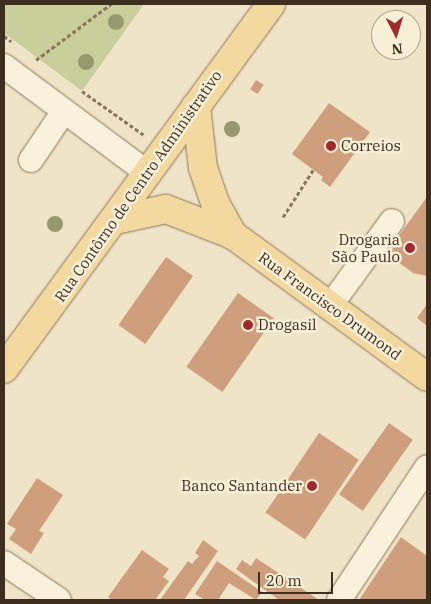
<!DOCTYPE html>
<meta charset="utf-8">
<style>
body{margin:0}
#map{position:relative;width:431px;height:604px;overflow:hidden;background:#f0e4c8;font-family:"IBM Plex Serif",serif}
div>[style]{position:absolute}
.green>*{inset:0;background:#c9cf9b}
.building>*{inset:0;background:#cf9f7d;transform-origin:0 0}
.path>*{height:3px;margin-top:-1.5px;transform-origin:0;background:repeating-linear-gradient(90deg,#8d765c 0 4px,transparent 0 6.5px)}
.roads{filter:drop-shadow(0 0 1px #8d765c) drop-shadow(0 0 1px #8d765c)}
.minor>*{height:24px;margin:-12px;padding:0 12px;transform-origin:12px;border-radius:12px;background:#faf1dc}
.major>*{height:28px;margin:-14px;padding:0 14px;transform-origin:14px;border-radius:14px;background:#f3d9a0}
.trees>*{width:16px;height:16px;margin:-8px;border-radius:50%;background:#96986f}
.dots>*{width:14px;height:14px;translate:-50% -50%;box-sizing:border-box;border:2px solid #f7eed8;border-radius:50%}
span{translate:-50% -50%;white-space:nowrap;text-align:center;line-height:1.15;-webkit-text-stroke:5px #f7eed8;paint-order:stroke}
.poi-label{font-size:15px;color:#3d2e20}
.left{translate:0 -50%;text-align:left}
.right{translate:-100% -50%;text-align:right}
.street-label{font-size:15px;color:#3d2e20}
.frame{position:absolute;inset:0;border:5px solid #3d2e20;pointer-events:none}
.north{position:absolute;left:371px;top:10px;width:50px;height:50px;box-sizing:border-box;background:#f7eed8;border:1px solid #ada18e;border-radius:50%;rotate:175deg;font-size:14px;font-weight:700;line-height:20px;text-align:center;color:#3d2e20}
.north::after{content:'';display:block;margin:auto;width:18px;height:22px;background:#9e2a2b;clip-path:polygon(50% 0,100% 100%,50% 72%,0 100%)}
.scale{position:absolute;left:258px;top:572px;width:75px;height:22px;box-sizing:border-box;border:2px solid #3d2e20;border-top:0;padding-left:6px;font-size:15px;line-height:18px;white-space:nowrap;color:#3d2e20;-webkit-text-stroke:4px #f7eed8;paint-order:stroke}
</style>
<div id="map">
<div class="green">
<i style="clip-path:polygon(4px 4px,144px 4px,82px 91px,4px 33px)"></i>
</div>
<div class="building">
<i style="left:256px;top:80px;width:9px;height:11px;rotate:32deg"></i>
<i style="clip-path:polygon(329px 103px,370px 132px,330px 187px,321px 180px,323px 177px,292px 154px)"></i>
<i style="clip-path:polygon(427px 197px,427px 276px,413px 273px,386px 253px)"></i>
<i style="left:166px;top:257px;width:33px;height:83px;rotate:35deg"></i>
<i style="left:238px;top:293px;width:44px;height:90px;rotate:35deg"></i>
<i style="clip-path:polygon(427px 304px,427px 326px,417px 318px)"></i>
<i style="left:389px;top:423px;width:29px;height:87px;rotate:35deg"></i>
<i style="left:319px;top:433px;width:48px;height:96px;rotate:34deg"></i>
<i style="clip-path:polygon(37px 478px,63px 495px,39px 531px,44px 533px,31px 554px,9px 539px,16px 529px,7px 524px)"></i>
<i style="clip-path:polygon(401px 537px,427px 556px,427px 600px,359px 600px)"></i>
<i style="clip-path:polygon(203px 540px,218px 551px,184px 600px,160px 600px,188px 561px,192px 564px,199px 556px,195px 553px)"></i>
<i style="clip-path:polygon(142px 550px,169px 569px,163px 577px,169px 581px,155px 600px,112px 600px,108px 597px)"></i>
<i style="clip-path:polygon(256px 558px,319px 600px,279px 600px,236px 569px,242px 560px,251px 566px)"></i>
<i style="clip-path:polygon(217px 561px,262px 592px,256px 600px,229px 583px,218px 600px,205px 600px,195px 594px)"></i>
</div>
<div class="path">
<i style="left:4px;top:36px;width:9px;rotate:36deg"></i>
<i style="left:36px;top:60px;width:94px;rotate:-36.7deg"></i>
<i style="left:82px;top:91px;width:76px;rotate:35.4deg"></i>
<i style="left:283px;top:217px;width:56px;rotate:-57.4deg"></i>
</div>
<div class="roads">
<div class="minor">
<i style="left:4px;top:66px;width:181px;rotate:36.7deg"></i>
<i style="left:31px;top:160px;width:59px;rotate:-56deg"></i>
<i style="left:330px;top:306px;width:105px;rotate:-53.9deg"></i>
<i style="left:4px;top:563px;width:66px;rotate:33.9deg"></i>
<i style="left:339px;top:600px;width:159px;rotate:-56.5deg"></i>
</div>
<div class="major">
<i style="left:196px;top:106px;width:62px;rotate:83.6deg"></i>
<i style="left:203px;top:168px;width:37px;rotate:71deg"></i>
<i style="left:215px;top:203px;width:37px;rotate:61deg"></i>
<i style="left:115px;top:220px;width:52px;rotate:-12.2deg"></i>
<i style="left:166px;top:209px;width:72px;rotate:21.2deg"></i>
<i style="left:233px;top:235px;width:240px;rotate:36.2deg"></i>
<i style="left:4px;top:369px;width:452px;rotate:-53.8deg"></i>
</div>
</div>
<div class="trees">
<i style="left:116px;top:22px"></i>
<i style="left:86px;top:62px"></i>
<i style="left:232px;top:129px"></i>
<i style="left:55px;top:224px"></i>
</div>
<div class="dots">
<i style="left:331px;top:146px;background:#9e2a2b"></i>
<i style="left:410px;top:248px;background:#9e2a2b"></i>
<i style="left:248px;top:325px;background:#9e2a2b"></i>
<i style="left:312px;top:486px;background:#9e2a2b"></i>
</div>
<div class="poi-label">
<span class="left" style="left:341px;top:146px">Correios</span>
<span class="right" style="left:400px;top:248px">Drogaria<br>São Paulo</span>
<span class="left" style="left:258px;top:325px">Drogasil</span>
<span class="right" style="left:302px;top:486px">Banco Santander</span>
</div>
<div class="street-label">
<span style="left:138px;top:186px;rotate:-55deg">Rua Contôrno de Centro Administrativo</span>
<span style="left:330px;top:306px;rotate:36deg">Rua Francisco Drumond</span>
</div>
<div class="frame"></div>
<div class="north">N</div>
<div class="scale">20 m</div>
</div>
